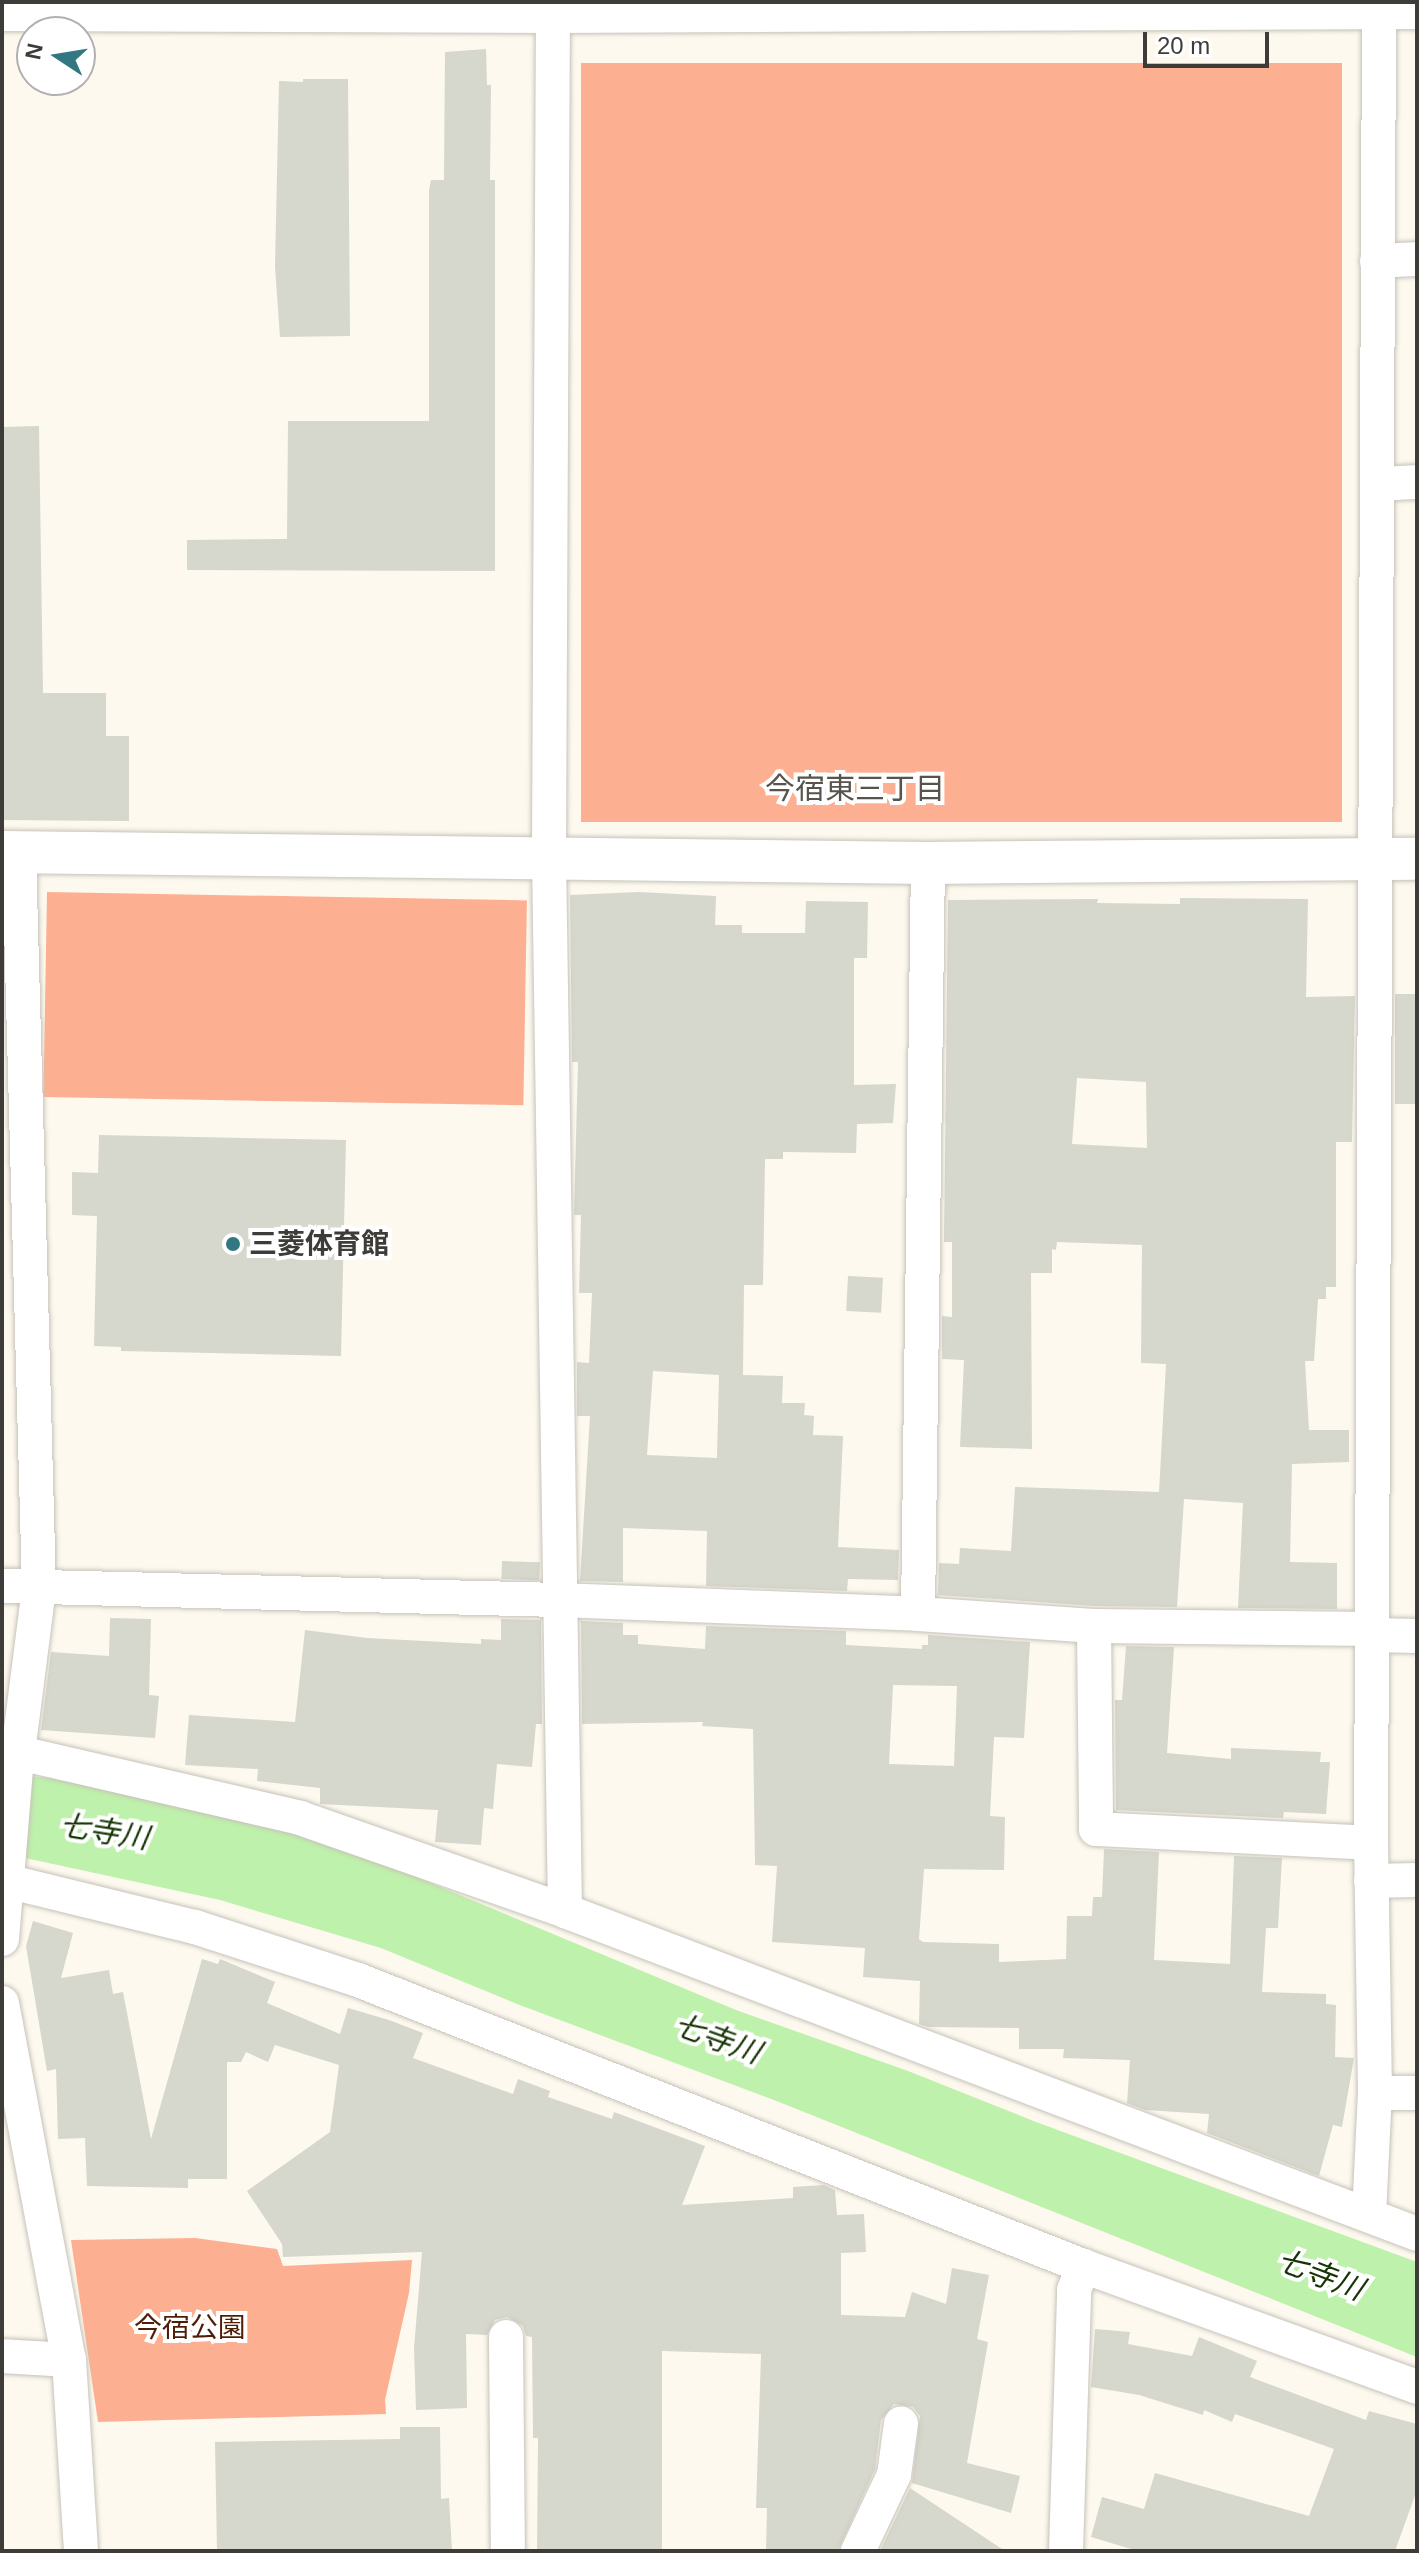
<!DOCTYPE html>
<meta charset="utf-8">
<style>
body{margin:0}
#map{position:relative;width:1419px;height:2553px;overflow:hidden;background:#fdf9ef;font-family:Arial,"Noto Sans JP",sans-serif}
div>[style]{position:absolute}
.green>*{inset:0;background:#fdb091;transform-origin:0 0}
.water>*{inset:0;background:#bef1ab}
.building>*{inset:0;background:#d6d7cd;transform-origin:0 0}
.roads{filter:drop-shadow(0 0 2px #c6c2b9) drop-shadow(0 0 2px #c6c2b9)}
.minor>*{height:34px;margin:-17px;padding:0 17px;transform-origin:17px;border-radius:17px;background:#fff}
.tertiary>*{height:42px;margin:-21px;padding:0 21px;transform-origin:21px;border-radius:21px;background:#fff}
.dots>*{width:22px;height:22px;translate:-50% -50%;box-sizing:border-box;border:4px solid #fff;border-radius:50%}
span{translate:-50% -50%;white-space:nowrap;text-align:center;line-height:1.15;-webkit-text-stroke:8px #fff;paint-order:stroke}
.poi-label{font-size:28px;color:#3d3c38;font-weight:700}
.left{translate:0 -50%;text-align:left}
.park-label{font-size:28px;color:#501e07}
.neighbourhood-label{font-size:30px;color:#58544c}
.water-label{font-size:30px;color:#163505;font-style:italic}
.frame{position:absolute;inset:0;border:4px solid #3d3c38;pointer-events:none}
.north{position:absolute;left:16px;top:16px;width:80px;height:80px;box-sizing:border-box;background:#fff;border:2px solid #b1b1af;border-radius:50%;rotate:282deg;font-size:22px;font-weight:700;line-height:32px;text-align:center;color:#3d3c38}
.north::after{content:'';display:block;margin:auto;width:28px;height:36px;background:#317882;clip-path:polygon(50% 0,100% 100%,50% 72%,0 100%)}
.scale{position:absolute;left:1143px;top:32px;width:126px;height:36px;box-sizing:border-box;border:4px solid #3d3c38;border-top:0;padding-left:10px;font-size:24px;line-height:28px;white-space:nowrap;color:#3d3c38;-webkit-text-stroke:6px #fff;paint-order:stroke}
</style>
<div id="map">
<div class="green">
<i style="left:1342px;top:63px;width:759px;height:761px;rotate:90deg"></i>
<i style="left:47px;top:892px;width:480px;height:205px;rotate:1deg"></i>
<i style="clip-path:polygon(195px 2238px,277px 2249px,283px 2266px,412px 2260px,409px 2293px,385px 2400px,386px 2414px,98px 2422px,71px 2240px)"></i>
</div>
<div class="water">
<i style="clip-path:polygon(2px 1774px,49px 1778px,248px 1819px,356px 1852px,736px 2010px,908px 2071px,1036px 2122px,1417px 2262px,1417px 2357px,774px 2100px,517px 2004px,381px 1948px,220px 1900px,2px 1853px)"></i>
</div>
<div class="building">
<i style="clip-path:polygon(486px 49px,487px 85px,491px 85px,490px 180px,495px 180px,495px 571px,187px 570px,187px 540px,287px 539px,288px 421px,429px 421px,429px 190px,431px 180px,444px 180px,445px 52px)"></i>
<i style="clip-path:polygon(303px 79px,348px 79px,350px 336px,280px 337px,275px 267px,279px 81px,303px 82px)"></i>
<i style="clip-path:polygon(39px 426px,43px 693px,106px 693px,106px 736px,129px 736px,129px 821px,2px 820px,2px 427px)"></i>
<i style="clip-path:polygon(evenodd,639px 892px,716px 896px,715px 925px,742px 925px,742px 933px,805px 933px,806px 901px,868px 902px,867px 958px,854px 958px,854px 1085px,896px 1084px,893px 1123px,857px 1124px,856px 1153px,783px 1152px,783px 1159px,765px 1159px,763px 1285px,744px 1285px,743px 1375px,783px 1376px,782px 1403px,805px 1403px,804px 1415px,814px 1416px,813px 1435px,843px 1436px,838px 1547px,899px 1550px,898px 1580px,848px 1579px,847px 1591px,706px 1586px,707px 1531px,623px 1528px,623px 1582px,580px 1581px,590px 1416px,577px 1416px,577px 1362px,589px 1363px,592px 1293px,579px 1293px,581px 1215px,574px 1215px,578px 1062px,572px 1062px,570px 895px,639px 892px,653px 1371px,719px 1375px,717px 1458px,647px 1455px,653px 1371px)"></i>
<i style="clip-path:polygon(evenodd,1180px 898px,1308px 899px,1306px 997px,1355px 996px,1352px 1142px,1336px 1142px,1336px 1287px,1326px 1287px,1326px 1299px,1318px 1299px,1314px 1361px,1305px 1361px,1309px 1430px,1349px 1430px,1349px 1462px,1292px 1464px,1290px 1562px,1337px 1563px,1337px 1609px,1238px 1608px,1243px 1503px,1184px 1499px,1177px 1607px,1095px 1606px,938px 1595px,939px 1563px,959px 1564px,960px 1548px,1011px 1551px,1015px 1487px,1159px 1492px,1166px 1364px,1141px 1363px,1142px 1245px,1057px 1242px,1056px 1250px,1052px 1249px,1052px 1273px,1031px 1273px,1032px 1449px,960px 1447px,964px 1360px,942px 1359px,942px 1316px,952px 1317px,952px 1242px,944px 1242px,948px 900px,1098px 899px,1097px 903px,1180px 904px,1180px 898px,1077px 1078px,1146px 1082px,1147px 1148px,1072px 1144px,1077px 1078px)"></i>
<i style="left:1417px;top:994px;width:110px;height:22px;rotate:90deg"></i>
<i style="clip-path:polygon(99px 1135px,346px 1140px,341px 1356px,121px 1351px,121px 1347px,94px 1346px,97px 1216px,72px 1215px,72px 1172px,98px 1173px)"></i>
<i style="left:848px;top:1276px;width:35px;height:35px;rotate:3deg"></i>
<i style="left:502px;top:1561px;width:38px;height:18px;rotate:2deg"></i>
<i style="clip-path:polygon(110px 1618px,151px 1619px,149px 1695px,159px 1696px,155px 1738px,41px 1730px,51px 1652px,109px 1656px)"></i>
<i style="clip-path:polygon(501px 1619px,541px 1620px,542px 1724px,536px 1724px,532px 1767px,497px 1764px,493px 1809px,484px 1808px,481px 1845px,435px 1842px,438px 1810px,320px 1804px,320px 1788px,257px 1781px,258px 1769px,185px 1765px,189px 1715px,295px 1722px,305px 1630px,367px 1638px,481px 1644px,481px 1639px,501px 1640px)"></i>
<i style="clip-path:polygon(evenodd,581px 1621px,623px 1623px,623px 1635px,638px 1635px,638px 1644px,705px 1649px,706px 1626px,846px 1631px,846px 1645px,922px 1649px,922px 1645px,928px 1645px,928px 1635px,1030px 1642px,1024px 1738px,994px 1737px,990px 1816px,1005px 1817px,1004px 1870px,924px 1869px,919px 1939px,923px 1942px,999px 1944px,999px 1962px,1066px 1959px,1067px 1916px,1092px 1916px,1093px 1897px,1102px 1897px,1104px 1849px,1159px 1852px,1154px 1960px,1230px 1964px,1234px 1856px,1282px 1858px,1278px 1928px,1266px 1928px,1262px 1992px,1326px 1994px,1326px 2004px,1336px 2005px,1335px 2057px,1354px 2058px,1342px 2127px,1333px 2125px,1319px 2176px,1207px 2133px,1209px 2114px,1145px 2110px,1127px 2103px,1130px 2060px,1063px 2058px,1064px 2049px,1019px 2049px,1019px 2028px,928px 2027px,919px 2024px,920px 1981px,863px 1977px,865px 1948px,772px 1942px,777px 1866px,755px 1865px,753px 1729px,702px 1726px,703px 1722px,582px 1724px,581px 1621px,893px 1685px,957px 1686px,954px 1766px,889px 1764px,893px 1685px)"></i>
<i style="clip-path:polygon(1126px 1646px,1174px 1647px,1167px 1753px,1231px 1759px,1231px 1748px,1321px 1752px,1320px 1762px,1330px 1762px,1326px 1814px,1284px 1812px,1283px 1818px,1116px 1810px,1115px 1700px,1122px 1700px)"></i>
<i style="clip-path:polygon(33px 1921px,73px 1933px,61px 1978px,109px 1970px,113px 1994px,123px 1992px,151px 2139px,202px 1959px,218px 1964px,220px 1959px,275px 1982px,267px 2003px,340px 2034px,348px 2008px,389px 2020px,423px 2033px,413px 2058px,513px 2094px,518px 2079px,550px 2091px,548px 2097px,612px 2119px,614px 2112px,705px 2146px,682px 2205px,793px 2198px,793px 2187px,824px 2185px,835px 2190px,837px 2215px,864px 2214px,866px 2252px,841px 2253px,841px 2315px,905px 2317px,912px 2292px,946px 2304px,952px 2268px,989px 2275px,977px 2339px,988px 2342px,967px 2463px,1020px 2476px,1011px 2513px,912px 2483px,920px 2416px,913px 2407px,894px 2404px,881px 2420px,875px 2469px,838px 2551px,766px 2551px,767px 2508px,756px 2508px,761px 2354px,662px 2351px,662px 2551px,537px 2551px,538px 2438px,533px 2438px,532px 2337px,526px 2336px,523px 2326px,507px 2317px,495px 2320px,487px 2335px,466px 2334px,467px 2408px,416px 2410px,414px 2348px,422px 2252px,283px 2257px,282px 2244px,247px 2191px,330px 2132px,339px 2065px,275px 2045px,268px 2062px,246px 2052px,241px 2062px,227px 2062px,227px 2179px,188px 2179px,188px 2188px,87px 2186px,85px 2138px,58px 2139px,56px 2069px,47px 2071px,26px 1946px)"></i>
<i style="clip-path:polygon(1095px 2329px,1130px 2332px,1128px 2344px,1192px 2356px,1199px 2337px,1257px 2361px,1250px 2377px,1366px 2420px,1369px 2411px,1417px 2424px,1417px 2490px,1395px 2551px,1138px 2551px,1091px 2537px,1102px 2497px,1144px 2509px,1155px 2473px,1309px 2516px,1334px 2449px,1235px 2414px,1232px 2422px,1204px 2410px,1203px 2415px,1139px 2395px,1091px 2387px)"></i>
<i style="clip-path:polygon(400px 2427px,440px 2427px,441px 2499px,449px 2498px,452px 2551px,217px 2551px,215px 2442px,400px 2439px)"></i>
<i style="clip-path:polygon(910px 2488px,1005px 2551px,880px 2551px)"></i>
</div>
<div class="roads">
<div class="minor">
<i style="left:553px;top:2px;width:855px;rotate:90.27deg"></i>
<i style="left:549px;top:857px;width:1054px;rotate:89.13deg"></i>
<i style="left:2px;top:14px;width:551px;rotate:0.21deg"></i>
<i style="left:553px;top:16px;width:864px;rotate:-0.27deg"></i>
<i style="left:1377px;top:261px;width:40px;rotate:-2.9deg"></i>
<i style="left:1379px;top:484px;width:38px;rotate:-3deg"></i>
<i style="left:2px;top:1586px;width:557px;rotate:1.44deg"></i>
<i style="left:559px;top:1600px;width:359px;rotate:2.2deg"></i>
<i style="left:918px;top:1614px;width:176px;rotate:3.9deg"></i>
<i style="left:1094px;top:1626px;width:279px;rotate:0.6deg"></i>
<i style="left:918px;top:1614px;width:751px;rotate:-89.24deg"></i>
<i style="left:1094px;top:1626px;width:203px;rotate:89.4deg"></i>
<i style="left:1096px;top:1829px;width:275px;rotate:2.9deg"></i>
<i style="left:1373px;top:1635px;width:44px;rotate:1.3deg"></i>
<i style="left:2px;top:1749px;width:306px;rotate:13deg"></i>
<i style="left:300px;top:1818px;width:281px;rotate:19.3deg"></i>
<i style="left:565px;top:1911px;width:911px;rotate:20.76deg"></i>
<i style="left:2px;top:1880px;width:199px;rotate:13.7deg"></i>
<i style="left:195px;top:1927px;width:171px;rotate:18deg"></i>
<i style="left:358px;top:1980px;width:779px;rotate:21.53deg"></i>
<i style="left:1083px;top:2266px;width:355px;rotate:19.9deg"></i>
<i style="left:1371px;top:1881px;width:46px;rotate:-1.2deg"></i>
<i style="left:2px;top:1939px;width:172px;rotate:-85.3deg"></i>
<i style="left:16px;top:1768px;width:181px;rotate:-82.7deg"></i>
<i style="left:39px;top:1588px;width:736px;rotate:-91.56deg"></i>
<i style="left:2px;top:2003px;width:363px;rotate:79.4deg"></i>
<i style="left:69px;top:2360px;width:191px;rotate:86.4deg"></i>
<i style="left:1375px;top:2093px;width:42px"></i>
<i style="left:1369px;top:2215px;width:122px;rotate:-87.2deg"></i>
<i style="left:1375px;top:2093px;width:250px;rotate:-90.9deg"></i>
<i style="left:1371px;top:1843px;width:1841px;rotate:-89.75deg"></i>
<i style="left:506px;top:2337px;width:214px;rotate:89.5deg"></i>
<i style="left:2px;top:2356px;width:67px;rotate:3.4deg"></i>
<i style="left:858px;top:2551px;width:84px;rotate:-64.7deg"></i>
<i style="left:894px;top:2475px;width:52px;rotate:-82.3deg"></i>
<i style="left:1066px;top:2551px;width:261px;rotate:-88.2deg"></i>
<i style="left:1074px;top:2290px;width:26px;rotate:-69deg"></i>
</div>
<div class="tertiary">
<i style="left:2px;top:852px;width:926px;rotate:0.68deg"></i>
<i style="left:928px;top:863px;width:489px;rotate:-0.5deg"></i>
</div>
</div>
<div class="dots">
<i style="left:233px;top:1244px;background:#317882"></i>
</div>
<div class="poi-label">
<span class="left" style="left:249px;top:1244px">三菱体育館</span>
</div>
<div class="park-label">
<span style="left:190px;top:2328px">今宿公園</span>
</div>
<div class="neighbourhood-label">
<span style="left:855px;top:789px">今宿東三丁目</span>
</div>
<div class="water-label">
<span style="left:104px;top:1832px;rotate:9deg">七寺川</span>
<span style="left:717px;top:2039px;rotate:20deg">七寺川</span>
<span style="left:1320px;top:2275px;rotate:21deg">七寺川</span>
</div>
<div class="frame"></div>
<div class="north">N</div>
<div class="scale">20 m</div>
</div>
